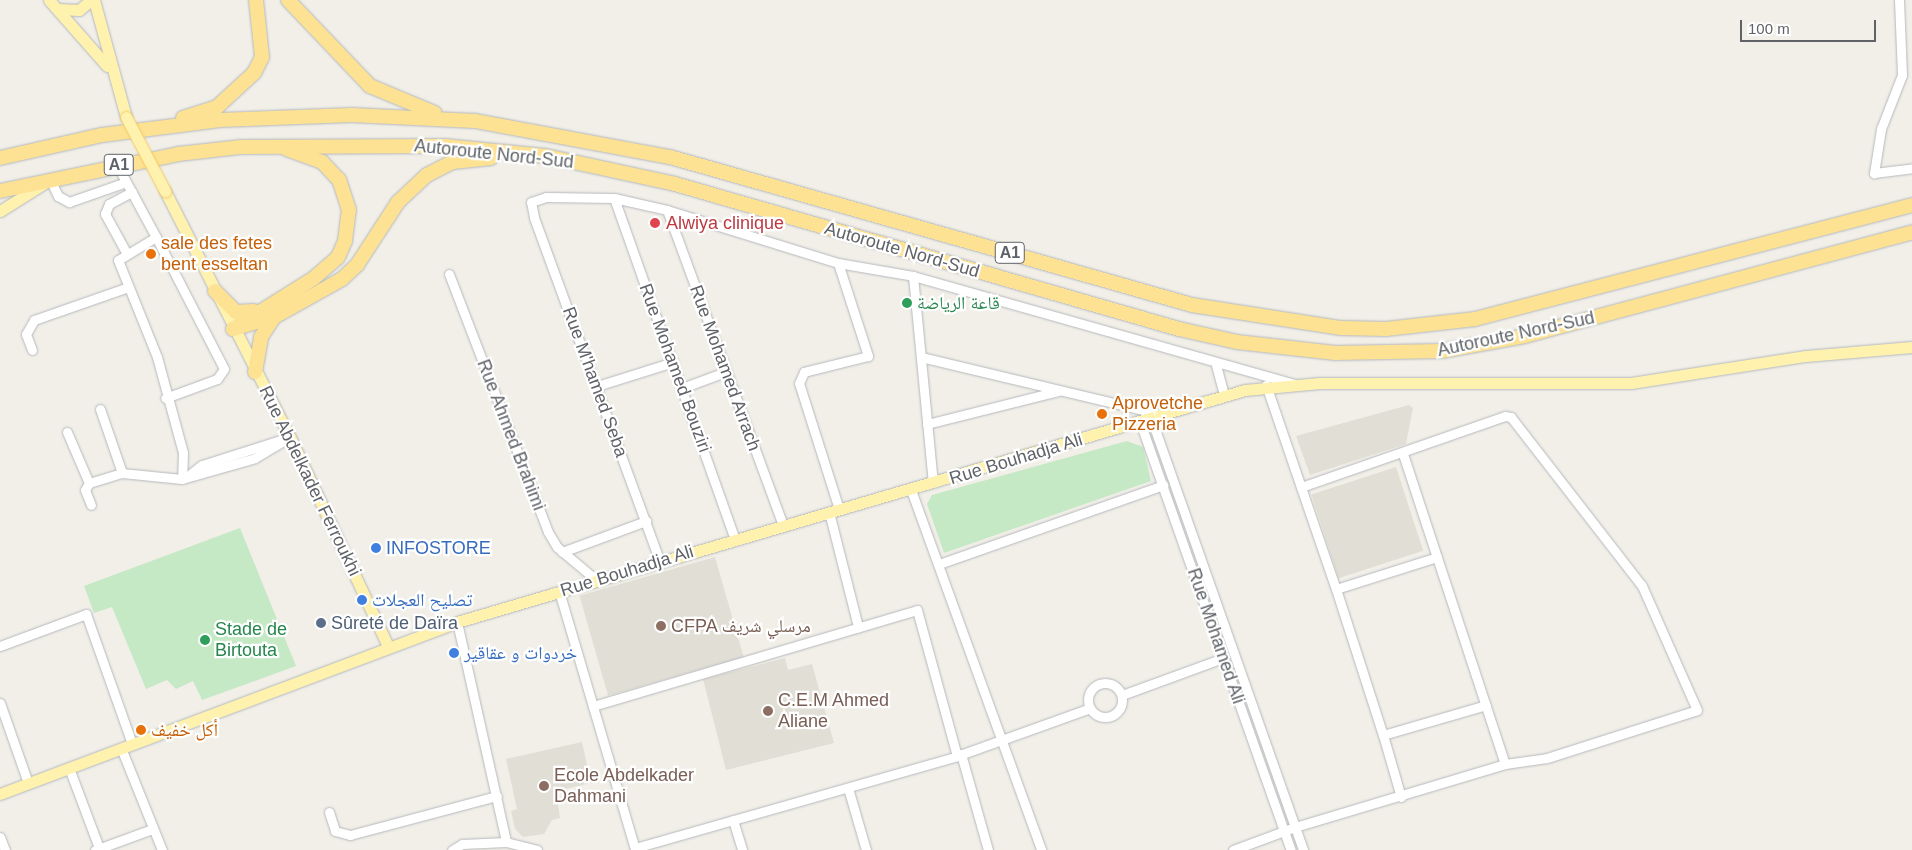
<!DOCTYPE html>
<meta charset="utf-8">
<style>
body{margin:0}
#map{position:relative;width:1912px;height:850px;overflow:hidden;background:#f1efe8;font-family:Helvetica,"Noto Naskh Arabic",sans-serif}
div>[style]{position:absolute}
.education>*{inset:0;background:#e1ded6;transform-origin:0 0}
.green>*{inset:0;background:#c5e8c5}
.roads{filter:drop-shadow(0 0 1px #b5b8bc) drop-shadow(0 0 1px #b5b8bc)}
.minor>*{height:9px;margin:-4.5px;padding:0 4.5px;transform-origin:4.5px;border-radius:4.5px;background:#fff}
.minor>.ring{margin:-4.5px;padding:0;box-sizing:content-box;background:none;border:9px solid #fff;border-radius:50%}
.major>*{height:11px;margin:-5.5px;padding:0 5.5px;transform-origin:5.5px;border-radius:5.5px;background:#fff2af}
.highway>*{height:14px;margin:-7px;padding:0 7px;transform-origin:7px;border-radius:7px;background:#fde293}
.bridges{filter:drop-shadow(0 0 1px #f2c960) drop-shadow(0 0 1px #f2c960)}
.major-bridge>*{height:11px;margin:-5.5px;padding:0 5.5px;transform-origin:5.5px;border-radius:5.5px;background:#fff2af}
.dots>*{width:14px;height:14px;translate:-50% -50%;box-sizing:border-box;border:2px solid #fff;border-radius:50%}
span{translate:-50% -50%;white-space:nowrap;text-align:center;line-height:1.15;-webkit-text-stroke:4.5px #fff;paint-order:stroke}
.shield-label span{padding:1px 4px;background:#fff;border:1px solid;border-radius:4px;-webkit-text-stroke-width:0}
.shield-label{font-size:16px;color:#5f6368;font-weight:700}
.street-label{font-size:18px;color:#5f6368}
.health-label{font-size:18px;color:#be3a42}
.left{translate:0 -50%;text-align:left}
.food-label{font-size:18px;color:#c56008}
.leisure-label{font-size:18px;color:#27864d}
.shop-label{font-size:18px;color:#366cbe}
.service-label{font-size:18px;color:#4e5e75}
.education-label{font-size:18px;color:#785e54}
.scale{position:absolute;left:1740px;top:20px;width:136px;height:22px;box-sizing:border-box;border:2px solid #5f6368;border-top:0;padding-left:6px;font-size:15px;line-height:18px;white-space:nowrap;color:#5f6368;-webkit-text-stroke:4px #fff;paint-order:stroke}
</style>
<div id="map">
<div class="education">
<i style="clip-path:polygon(1409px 405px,1413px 408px,1406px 444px,1310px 475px,1296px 436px)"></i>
<i style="left:1396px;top:467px;width:88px;height:89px;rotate:72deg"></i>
<i style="left:715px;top:557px;width:104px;height:141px;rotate:74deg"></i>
<i style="clip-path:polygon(785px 658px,788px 670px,812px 664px,834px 743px,726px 770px,703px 679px)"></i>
<i style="clip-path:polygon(582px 742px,591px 783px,556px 791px,560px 818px,552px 820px,544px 834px,523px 837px,515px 829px,511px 811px,517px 809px,506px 759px)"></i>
</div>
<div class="green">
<i style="clip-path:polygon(1127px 441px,1143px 447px,1151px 481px,944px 553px,927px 504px,932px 495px)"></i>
<i style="clip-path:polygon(240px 528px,296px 666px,202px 700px,193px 681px,176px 689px,167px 680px,146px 689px,112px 607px,94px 613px,84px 586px)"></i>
</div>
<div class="roads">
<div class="minor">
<i style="left:1899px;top:0;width:75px;rotate:87.7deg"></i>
<i style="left:1902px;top:75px;width:58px;rotate:111.3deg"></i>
<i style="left:1881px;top:129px;width:45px;rotate:99deg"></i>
<i style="left:1874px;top:173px;width:38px;rotate:-7deg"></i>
<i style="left:117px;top:165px;width:82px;rotate:61.6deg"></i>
<i style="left:156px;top:237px;width:44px;rotate:148.8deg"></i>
<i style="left:118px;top:260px;width:105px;rotate:68.1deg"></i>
<i style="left:157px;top:357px;width:99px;rotate:74.8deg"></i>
<i style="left:183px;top:453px;width:26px;rotate:92deg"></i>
<i style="left:50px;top:179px;width:19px;rotate:65deg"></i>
<i style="left:58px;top:196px;width:13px;rotate:29deg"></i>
<i style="left:69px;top:202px;width:60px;rotate:-19.3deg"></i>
<i style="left:614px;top:198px;width:362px;rotate:70.5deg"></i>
<i style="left:667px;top:210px;width:336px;rotate:69.8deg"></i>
<i style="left:156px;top:237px;width:148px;rotate:62.7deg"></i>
<i style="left:224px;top:369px;width:12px;rotate:125deg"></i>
<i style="left:217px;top:379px;width:55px;rotate:159.9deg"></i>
<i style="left:127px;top:254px;width:46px;rotate:-118.8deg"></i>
<i style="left:105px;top:214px;width:11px;rotate:-68deg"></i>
<i style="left:109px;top:204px;width:26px;rotate:-28deg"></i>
<i style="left:838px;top:263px;width:98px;rotate:72.1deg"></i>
<i style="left:868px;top:356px;width:66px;rotate:166deg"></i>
<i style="left:804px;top:372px;width:12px;rotate:114deg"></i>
<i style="left:799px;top:383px;width:132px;rotate:72.4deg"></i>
<i style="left:449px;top:274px;width:276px;rotate:69deg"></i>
<i style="left:548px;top:532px;width:17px;rotate:59deg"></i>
<i style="left:557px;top:547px;width:51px;rotate:40.2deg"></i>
<i style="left:913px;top:276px;width:208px;rotate:84.5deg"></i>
<i style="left:32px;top:350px;width:17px;rotate:-111deg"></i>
<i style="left:26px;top:334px;width:16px;rotate:-60deg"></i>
<i style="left:34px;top:320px;width:97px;rotate:-19.2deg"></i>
<i style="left:921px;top:357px;width:246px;rotate:13.4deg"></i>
<i style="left:1216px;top:365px;width:31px;rotate:75deg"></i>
<i style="left:1266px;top:385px;width:216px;rotate:71.1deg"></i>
<i style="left:1336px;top:589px;width:106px;rotate:-17.6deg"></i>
<i style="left:597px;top:386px;width:80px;rotate:-17.5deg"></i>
<i style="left:682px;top:388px;width:46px;rotate:-20.4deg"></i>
<i style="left:100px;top:409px;width:68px;rotate:71deg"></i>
<i style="left:1151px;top:418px;width:458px;rotate:70.6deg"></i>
<i style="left:1140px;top:422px;width:454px;rotate:70.6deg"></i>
<i style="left:927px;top:424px;width:135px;rotate:-14.1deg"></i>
<i style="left:67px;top:432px;width:56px;rotate:66.7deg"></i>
<i style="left:89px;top:483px;width:34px;rotate:-17deg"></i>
<i style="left:122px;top:473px;width:60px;rotate:5.7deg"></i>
<i style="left:182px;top:479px;width:76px;rotate:-16deg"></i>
<i style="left:255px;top:458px;width:41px;rotate:-31deg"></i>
<i style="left:1403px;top:454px;width:326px;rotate:71.8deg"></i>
<i style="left:189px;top:475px;width:16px;rotate:-38deg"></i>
<i style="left:202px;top:465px;width:83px;rotate:-17.6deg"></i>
<i style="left:89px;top:483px;width:8px;rotate:120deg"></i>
<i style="left:85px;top:490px;width:16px;rotate:68deg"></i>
<i style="left:911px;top:490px;width:383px;rotate:70.1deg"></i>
<i style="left:829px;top:512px;width:119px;rotate:75.8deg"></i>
<i style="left:562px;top:552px;width:90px;rotate:-20.3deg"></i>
<i style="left:660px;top:562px;width:367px;rotate:-110.1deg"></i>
<i style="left:534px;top:217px;width:15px;rotate:-101deg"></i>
<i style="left:531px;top:202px;width:16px;rotate:-18deg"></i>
<i style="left:546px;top:197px;width:68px;rotate:0.8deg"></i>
<i style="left:614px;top:198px;width:54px;rotate:12.8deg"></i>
<i style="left:667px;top:210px;width:179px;rotate:17.2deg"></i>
<i style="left:838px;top:263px;width:76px;rotate:9.8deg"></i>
<i style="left:913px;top:276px;width:396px;rotate:15.8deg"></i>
<i style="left:939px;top:564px;width:238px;rotate:-19.4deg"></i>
<i style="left:1336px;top:589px;width:153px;rotate:72.2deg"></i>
<i style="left:559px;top:591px;width:270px;rotate:73.6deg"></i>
<i style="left:457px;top:622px;width:225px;rotate:77.4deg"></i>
<i style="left:0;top:646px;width:92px;rotate:-20.4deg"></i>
<i style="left:86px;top:614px;width:138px;rotate:70.5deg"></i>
<i class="ring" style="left:1088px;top:683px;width:25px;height:25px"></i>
<i style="left:1122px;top:695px;width:108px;rotate:-20.1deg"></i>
<i style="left:0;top:703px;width:85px;rotate:70.7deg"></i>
<i style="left:593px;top:706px;width:338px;rotate:-16.5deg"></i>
<i style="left:917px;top:610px;width:151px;rotate:74.7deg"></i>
<i style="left:121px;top:748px;width:110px;rotate:68.1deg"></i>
<i style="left:961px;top:754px;width:100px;rotate:74.3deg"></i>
<i style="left:69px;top:768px;width:85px;rotate:69.4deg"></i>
<i style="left:848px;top:788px;width:65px;rotate:73.8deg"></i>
<i style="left:1401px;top:797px;width:65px;rotate:-106.2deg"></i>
<i style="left:1383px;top:735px;width:107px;rotate:-16.2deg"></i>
<i style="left:329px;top:812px;width:20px;rotate:72deg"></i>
<i style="left:335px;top:831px;width:16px;rotate:15deg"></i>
<i style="left:350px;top:835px;width:152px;rotate:-14.9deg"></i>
<i style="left:733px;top:820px;width:31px;rotate:73deg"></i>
<i style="left:0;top:837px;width:14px;rotate:69deg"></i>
<i style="left:635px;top:848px;width:335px;rotate:-15.9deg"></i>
<i style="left:957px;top:756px;width:141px;rotate:-19.8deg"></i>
<i style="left:95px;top:850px;width:61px;rotate:-20.2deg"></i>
<i style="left:452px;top:850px;width:12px;rotate:-31deg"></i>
<i style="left:462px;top:844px;width:44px;rotate:-2.6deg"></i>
<i style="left:506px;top:842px;width:32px;rotate:14deg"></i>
<i style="left:1233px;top:850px;width:66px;rotate:-20.4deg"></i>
<i style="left:1295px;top:827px;width:219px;rotate:-16.7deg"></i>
<i style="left:1505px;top:764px;width:42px;rotate:-8.1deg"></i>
<i style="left:1547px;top:758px;width:157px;rotate:-17.7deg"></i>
<i style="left:1697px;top:710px;width:136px;rotate:-113.9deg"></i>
<i style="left:1642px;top:586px;width:214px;rotate:-127.8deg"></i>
<i style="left:1511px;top:417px;width:6px;rotate:-171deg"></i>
<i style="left:1505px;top:416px;width:216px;rotate:160.8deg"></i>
</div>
<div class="major">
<i style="left:49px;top:0;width:88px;rotate:48.7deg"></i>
<i style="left:94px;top:0;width:121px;rotate:74.7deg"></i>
<i style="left:58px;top:9px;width:21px;rotate:3deg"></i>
<i style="left:79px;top:10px;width:16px;rotate:-40deg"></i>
<i style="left:165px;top:191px;width:276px;rotate:63.1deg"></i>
<i style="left:290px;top:437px;width:231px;rotate:64.9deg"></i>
<i style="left:0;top:211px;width:51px;rotate:-32.1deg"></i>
<i style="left:0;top:794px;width:488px;rotate:-20.6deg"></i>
<i style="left:457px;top:622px;width:821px;rotate:-16.41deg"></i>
<i style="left:1245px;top:390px;width:75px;rotate:-5.3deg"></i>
<i style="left:1320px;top:383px;width:311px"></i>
<i style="left:1631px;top:383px;width:177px;rotate:-8.8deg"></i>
<i style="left:1806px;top:356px;width:106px;rotate:-4.9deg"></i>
</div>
<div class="highway">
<i style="left:288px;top:0;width:119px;rotate:46.4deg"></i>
<i style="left:370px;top:86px;width:70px;rotate:22.6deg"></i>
<i style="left:183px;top:118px;width:36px;rotate:-18deg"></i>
<i style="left:217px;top:107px;width:50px;rotate:-42.6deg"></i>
<i style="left:254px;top:73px;width:18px;rotate:-63deg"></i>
<i style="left:262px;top:57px;width:57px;rotate:-96deg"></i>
<i style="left:0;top:158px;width:105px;rotate:-12.7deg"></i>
<i style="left:102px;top:135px;width:119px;rotate:-7.2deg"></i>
<i style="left:220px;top:120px;width:132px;rotate:-2.2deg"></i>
<i style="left:352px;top:115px;width:123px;rotate:2.8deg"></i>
<i style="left:475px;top:121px;width:198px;rotate:10.5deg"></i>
<i style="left:670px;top:157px;width:543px;rotate:15.83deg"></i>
<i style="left:1192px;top:305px;width:151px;rotate:8.8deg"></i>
<i style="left:1341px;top:328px;width:45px;rotate:1.3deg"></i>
<i style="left:1386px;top:329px;width:90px;rotate:-6.4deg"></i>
<i style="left:1475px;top:319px;width:452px;rotate:-14.6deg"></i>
<i style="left:0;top:191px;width:182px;rotate:-11.7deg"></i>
<i style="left:178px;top:154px;width:62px;rotate:-6.4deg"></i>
<i style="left:240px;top:147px;width:205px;rotate:-0.3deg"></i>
<i style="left:445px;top:146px;width:101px;rotate:5.7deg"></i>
<i style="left:546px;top:156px;width:132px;rotate:12.2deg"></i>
<i style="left:675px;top:184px;width:524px;rotate:16.05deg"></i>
<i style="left:1179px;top:329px;width:59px;rotate:12.6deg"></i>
<i style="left:1237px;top:342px;width:99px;rotate:6.4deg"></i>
<i style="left:1335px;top:353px;width:107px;rotate:-1.1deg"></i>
<i style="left:1442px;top:351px;width:84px;rotate:-10.2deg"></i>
<i style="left:1525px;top:336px;width:401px;rotate:-15deg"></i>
<i style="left:215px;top:291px;width:30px;rotate:45deg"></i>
<i style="left:236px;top:312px;width:18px;rotate:-3deg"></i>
<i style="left:233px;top:329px;width:45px;rotate:-16.8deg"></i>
<i style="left:276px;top:316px;width:76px;rotate:-29.3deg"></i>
<i style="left:342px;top:279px;width:21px;rotate:-43deg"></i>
<i style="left:357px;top:265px;width:75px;rotate:-56.9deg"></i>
<i style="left:398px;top:202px;width:40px;rotate:-43deg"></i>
<i style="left:427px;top:175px;width:29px;rotate:-27deg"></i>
<i style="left:453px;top:162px;width:38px;rotate:-6deg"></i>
<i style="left:233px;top:329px;width:96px;rotate:-32.2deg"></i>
<i style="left:314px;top:278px;width:32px;rotate:-41deg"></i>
<i style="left:338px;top:257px;width:17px;rotate:-66deg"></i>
<i style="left:345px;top:241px;width:31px;rotate:-83deg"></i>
<i style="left:349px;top:210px;width:32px;rotate:-108deg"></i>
<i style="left:339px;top:180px;width:25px;rotate:-133deg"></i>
<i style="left:322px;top:162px;width:38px;rotate:-160deg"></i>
<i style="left:255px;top:372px;width:36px;rotate:-80deg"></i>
<i style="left:261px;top:337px;width:24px;rotate:-57deg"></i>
</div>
</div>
<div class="bridges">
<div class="major-bridge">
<i style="left:126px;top:117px;width:84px;rotate:62.2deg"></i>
</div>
</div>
<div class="dots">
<i style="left:655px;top:223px;background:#e0444e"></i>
<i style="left:151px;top:254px;background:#e8710a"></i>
<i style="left:907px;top:303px;background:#2e9e5b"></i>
<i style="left:1102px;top:414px;background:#e8710a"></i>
<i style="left:376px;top:548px;background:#3f7fe0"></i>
<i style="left:362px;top:600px;background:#3f7fe0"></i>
<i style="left:321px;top:623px;background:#5c6f8a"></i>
<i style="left:661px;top:626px;background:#8d6e63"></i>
<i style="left:205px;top:640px;background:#2e9e5b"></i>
<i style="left:454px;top:653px;background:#3f7fe0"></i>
<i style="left:768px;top:711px;background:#8d6e63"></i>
<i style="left:141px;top:730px;background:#e8710a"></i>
<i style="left:544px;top:786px;background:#8d6e63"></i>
</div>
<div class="shield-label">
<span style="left:119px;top:165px">A1</span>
<span style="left:1010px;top:253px">A1</span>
</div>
<div class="street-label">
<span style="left:494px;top:154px;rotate:6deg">Autoroute Nord-Sud</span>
<span style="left:902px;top:250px;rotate:16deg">Autoroute Nord-Sud</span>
<span style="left:1516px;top:334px;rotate:-12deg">Autoroute Nord-Sud</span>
<span style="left:675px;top:368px;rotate:70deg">Rue Mohamed Bouziri</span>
<span style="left:725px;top:368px;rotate:70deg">Rue Mohamed Arrach</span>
<span style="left:595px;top:382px;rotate:70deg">Rue M'hamed Seba</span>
<span style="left:511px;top:435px;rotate:69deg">Rue Ahmed Brahimi</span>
<span style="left:1016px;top:459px;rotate:-17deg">Rue Bouhadja Ali</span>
<span style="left:310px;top:481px;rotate:64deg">Rue Abdelkader Ferroukhi</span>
<span style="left:627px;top:571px;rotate:-17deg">Rue Bouhadja Ali</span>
<span style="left:1216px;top:636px;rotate:71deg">Rue Mohamed Ali</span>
</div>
<div class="health-label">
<span class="left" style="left:666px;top:223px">Alwiya clinique</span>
</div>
<div class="food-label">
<span class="left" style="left:161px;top:254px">sale des fetes<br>bent esseltan</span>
<span class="left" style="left:1112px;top:414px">Aprovetche<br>Pizzeria</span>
<span class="left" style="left:151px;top:730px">أكل خفيف</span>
</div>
<div class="leisure-label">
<span class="left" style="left:917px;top:303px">قاعة الرياضة</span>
<span class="left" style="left:215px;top:640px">Stade de<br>Birtouta</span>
</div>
<div class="shop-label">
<span class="left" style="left:386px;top:548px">INFOSTORE</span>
<span class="left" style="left:372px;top:600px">تصليح العجلات</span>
<span class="left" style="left:464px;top:653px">خردوات و عقاقير</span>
</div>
<div class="service-label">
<span class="left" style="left:331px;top:623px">Sûreté de Daïra</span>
</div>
<div class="education-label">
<span class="left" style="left:671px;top:626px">CFPA مرسلي شريف</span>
<span class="left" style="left:778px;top:711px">C.E.M Ahmed<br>Aliane</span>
<span class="left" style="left:554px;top:786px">Ecole Abdelkader<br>Dahmani</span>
</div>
<div class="scale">100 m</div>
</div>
